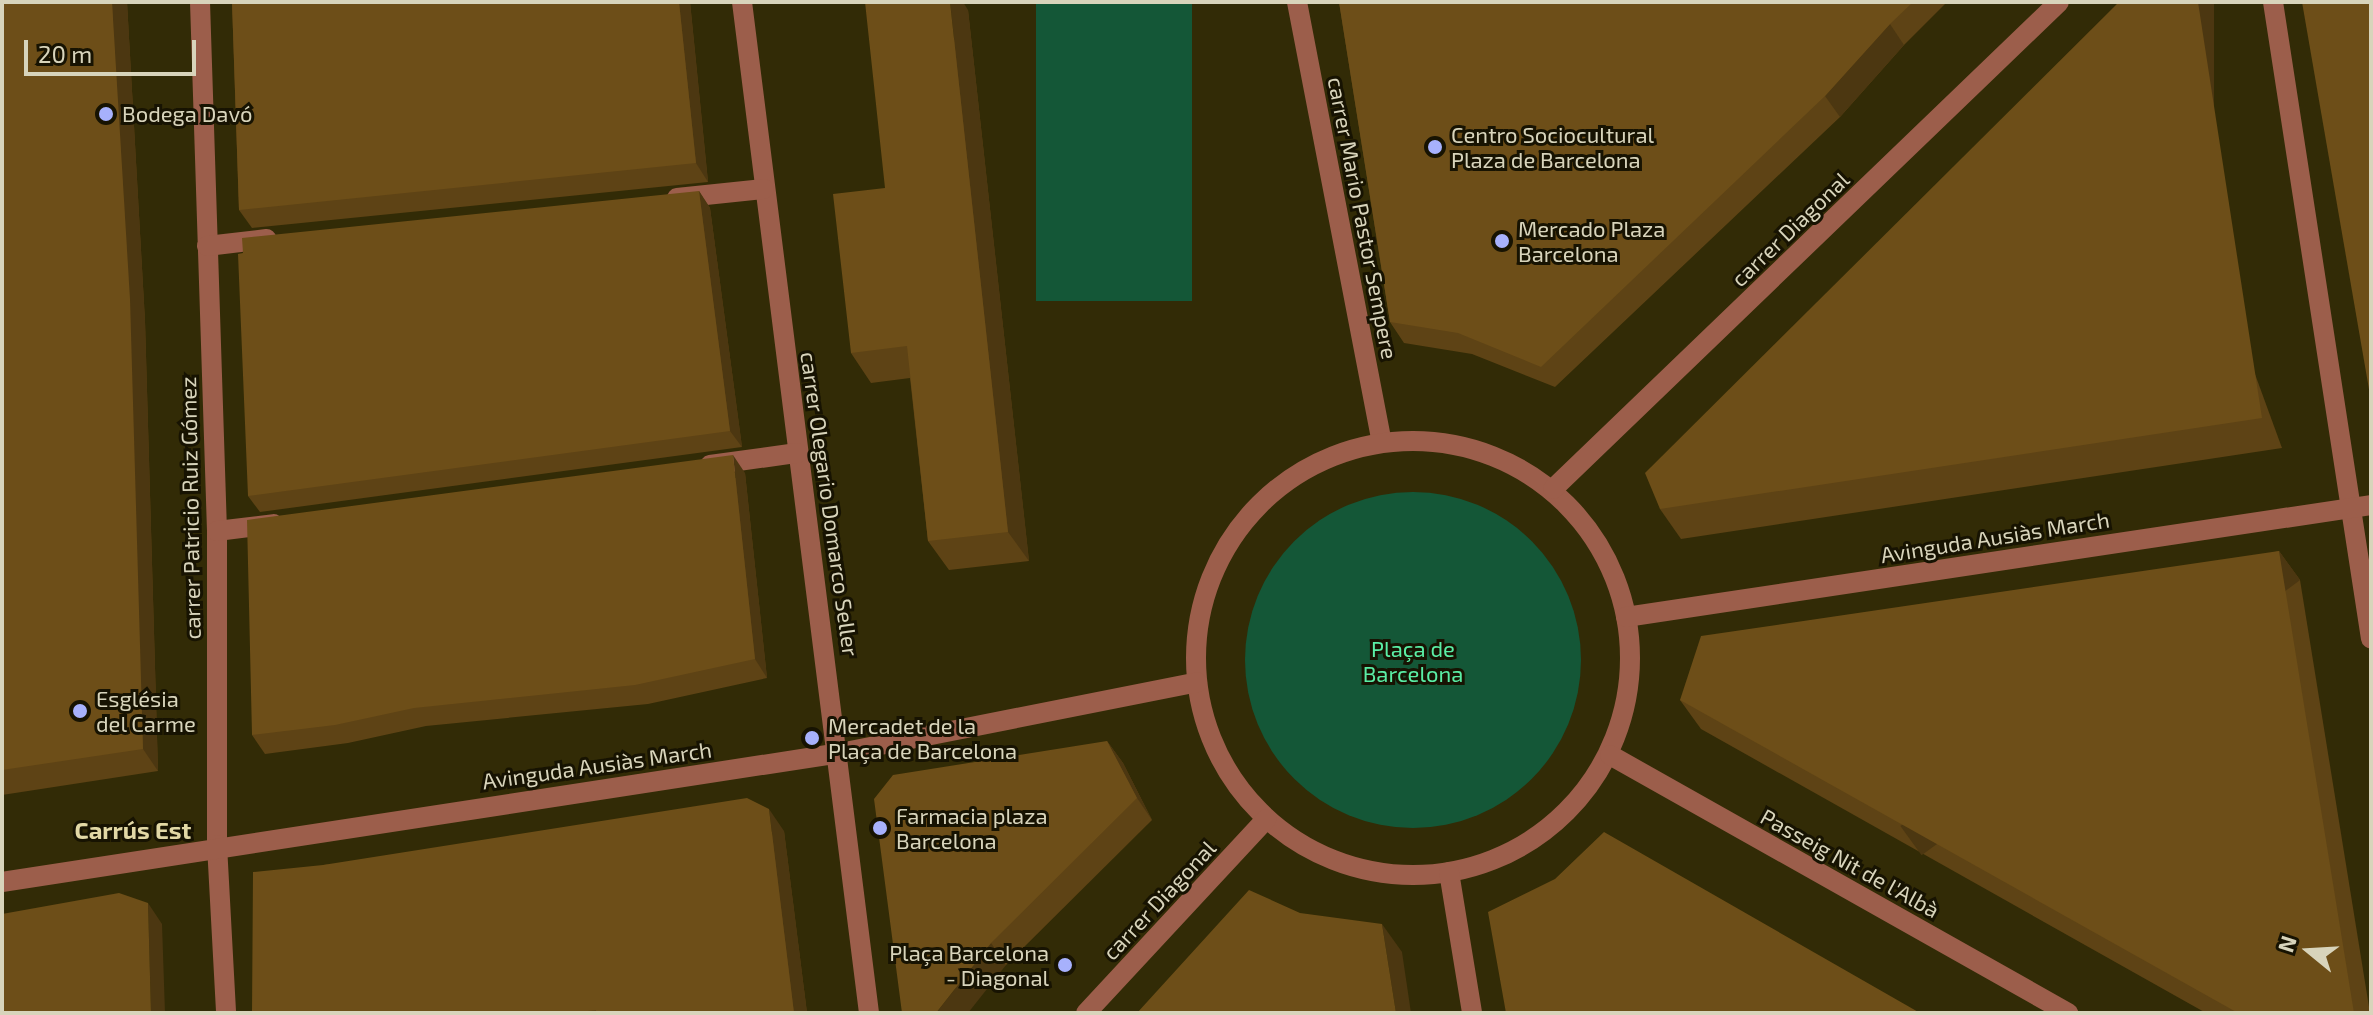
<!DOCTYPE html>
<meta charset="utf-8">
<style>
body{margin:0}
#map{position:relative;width:2373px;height:1015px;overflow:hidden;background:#322b06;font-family:"Exo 2",sans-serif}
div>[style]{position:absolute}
.green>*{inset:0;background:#145737;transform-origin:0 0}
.round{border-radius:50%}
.minor>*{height:20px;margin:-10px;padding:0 10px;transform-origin:10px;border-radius:10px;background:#9c5e4b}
.minor>.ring{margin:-10px;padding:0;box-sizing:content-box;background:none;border:20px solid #9c5e4b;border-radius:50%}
.wall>*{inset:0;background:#5e4315}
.shaded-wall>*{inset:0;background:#4c3711;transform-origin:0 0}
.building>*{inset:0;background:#6d4e18}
.dots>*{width:22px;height:22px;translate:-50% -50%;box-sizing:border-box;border:4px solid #171302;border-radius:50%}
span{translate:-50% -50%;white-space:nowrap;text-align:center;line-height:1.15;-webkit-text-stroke:6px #171302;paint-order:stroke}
.poi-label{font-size:22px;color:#d8d4bb}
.left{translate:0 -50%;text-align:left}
.right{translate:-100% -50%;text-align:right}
.street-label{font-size:22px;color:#d8d4bb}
.park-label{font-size:22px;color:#5aeea5}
.neighbourhood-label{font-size:24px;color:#e2d8a5;font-weight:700}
.frame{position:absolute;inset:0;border:4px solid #d8d4bb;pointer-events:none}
.north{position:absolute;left:2269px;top:911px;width:80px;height:80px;-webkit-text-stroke:6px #171302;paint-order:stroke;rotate:288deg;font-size:22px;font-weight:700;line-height:32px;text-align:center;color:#d8d4bb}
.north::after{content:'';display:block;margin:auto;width:28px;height:36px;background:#d8d4bb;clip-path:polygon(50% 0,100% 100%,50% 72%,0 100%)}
.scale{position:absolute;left:24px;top:40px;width:172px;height:36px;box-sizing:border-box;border:4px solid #d8d4bb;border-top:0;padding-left:10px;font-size:24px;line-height:28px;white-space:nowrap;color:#d8d4bb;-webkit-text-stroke:6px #171302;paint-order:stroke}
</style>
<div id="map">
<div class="green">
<i style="left:1036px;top:2px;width:156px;height:299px"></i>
<i class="round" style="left:1245px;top:492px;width:336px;height:336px"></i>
</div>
<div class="minor">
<i style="left:200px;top:2px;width:529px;rotate:88.16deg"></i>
<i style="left:217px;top:531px;width:314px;rotate:90deg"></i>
<i style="left:217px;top:845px;width:168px;rotate:86.9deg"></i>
<i style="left:742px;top:2px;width:1019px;rotate:82.84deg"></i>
<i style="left:1297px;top:2px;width:448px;rotate:79.1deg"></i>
<i style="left:2273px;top:2px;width:644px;rotate:81.25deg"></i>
<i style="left:677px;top:198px;width:87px;rotate:-5.9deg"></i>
<i style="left:207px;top:246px;width:60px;rotate:-6.7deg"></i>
<i class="ring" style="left:1196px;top:441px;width:414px;height:414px"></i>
<i style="left:710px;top:465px;width:88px;rotate:-7.9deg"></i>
<i style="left:1553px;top:489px;width:702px;rotate:-43.9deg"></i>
<i style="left:217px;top:531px;width:57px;rotate:-7deg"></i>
<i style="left:1626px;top:617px;width:753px;rotate:-8.55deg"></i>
<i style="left:1610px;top:755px;width:526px;rotate:29.39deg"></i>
<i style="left:1449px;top:872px;width:143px;rotate:80.7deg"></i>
<i style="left:2px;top:882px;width:848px;rotate:-8.75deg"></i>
<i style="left:840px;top:753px;width:364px;rotate:-11.2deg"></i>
<i style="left:1086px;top:1013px;width:265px;rotate:-47.1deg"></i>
</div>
<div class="wall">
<i style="clip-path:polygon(2px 2px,127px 2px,145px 321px,158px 771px,2px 795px)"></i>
<i style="clip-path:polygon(232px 2px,690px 2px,708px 182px,252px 228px,239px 210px)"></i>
<i style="clip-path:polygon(1339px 2px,1947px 2px,1904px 45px,1840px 117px,1555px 387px,1472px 354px,1404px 343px,1390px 322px)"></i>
<i style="clip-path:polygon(2119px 2px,2282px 448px,1681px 539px,1660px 509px)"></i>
<i style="clip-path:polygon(968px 10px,1029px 561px,949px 570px,928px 541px,910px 378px,871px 383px,851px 353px,885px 188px)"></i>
<i style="clip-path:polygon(699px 191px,710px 208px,742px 447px,260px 512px,248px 496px)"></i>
<i style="clip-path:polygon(745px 473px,767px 678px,648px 704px,426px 726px,348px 743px,265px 754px,252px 735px)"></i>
<i style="clip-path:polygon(2279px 551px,2300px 580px,2370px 1013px,2206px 1013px,1701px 729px,1680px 700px)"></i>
<i style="clip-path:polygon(1107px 741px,1123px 763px,1152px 820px,1006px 965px,902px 1013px)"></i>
<i style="clip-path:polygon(784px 831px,807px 1013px,252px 1013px,323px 865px)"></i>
</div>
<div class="shaded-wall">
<i style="clip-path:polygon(112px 2px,127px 2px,145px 321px,158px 771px,143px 749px)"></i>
<i style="clip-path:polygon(679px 2px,690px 2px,708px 182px,696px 163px)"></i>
<i style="clip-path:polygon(950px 2px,963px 2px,968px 10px,1029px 561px,1008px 532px)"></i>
<i style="left:2198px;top:2px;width:16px;height:421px"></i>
<i style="clip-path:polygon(1890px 24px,1904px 45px,1840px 117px,1825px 96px)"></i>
<i style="clip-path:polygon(699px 191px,710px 208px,742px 447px,730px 431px)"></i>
<i style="clip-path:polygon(733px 455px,745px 473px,767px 678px,755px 659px)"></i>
<i style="left:2279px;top:551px;width:36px;height:468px;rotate:54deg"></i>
<i style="clip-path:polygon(1107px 741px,1123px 763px,1152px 820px,1137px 798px)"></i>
<i style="clip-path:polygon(769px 809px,784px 831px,807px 1013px,794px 1013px)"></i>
<i style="clip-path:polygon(148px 903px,162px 924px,165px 1013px,151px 1013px)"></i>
<i style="clip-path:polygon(1382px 924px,1402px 952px,1411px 1013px,1396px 1013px)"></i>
<i style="clip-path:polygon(991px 943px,1006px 965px,968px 1013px,936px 1013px)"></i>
</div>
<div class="building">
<i style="clip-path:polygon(2px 2px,112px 2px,130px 299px,143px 749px,2px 770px)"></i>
<i style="clip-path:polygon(232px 2px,679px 2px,696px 163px,239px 210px)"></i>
<i style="clip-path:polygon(865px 2px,950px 2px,1008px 532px,928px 541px,907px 346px,851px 353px,833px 194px,885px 188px)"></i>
<i style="clip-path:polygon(1339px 2px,1913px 2px,1890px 24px,1825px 96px,1541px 367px,1458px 333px,1390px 322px)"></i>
<i style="clip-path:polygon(2119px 2px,2198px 2px,2262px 418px,1660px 509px,1645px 473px)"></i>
<i style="clip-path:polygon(2302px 2px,2371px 2px,2371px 394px,2370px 395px)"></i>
<i style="clip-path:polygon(699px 191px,730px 431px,248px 496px,238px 254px,243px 253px,242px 238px)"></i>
<i style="clip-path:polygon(733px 455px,755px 659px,635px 685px,414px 708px,335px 725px,252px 735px,247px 520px)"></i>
<i style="clip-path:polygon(2279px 551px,2354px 1013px,2238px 1013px,1680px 700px,1701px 636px)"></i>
<i style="clip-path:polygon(1107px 741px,1137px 798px,991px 943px,936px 1013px,902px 1013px,874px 799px,893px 775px)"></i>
<i style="clip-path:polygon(747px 798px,769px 809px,794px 1013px,596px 1013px,596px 1010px,571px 1013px,252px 1013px,253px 872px,323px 865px)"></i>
<i style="clip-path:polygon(1604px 832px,1920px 1013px,1506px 1013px,1488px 912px,1555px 879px)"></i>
<i style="clip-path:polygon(1249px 890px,1300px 913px,1382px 924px,1396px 1013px,1137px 1013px)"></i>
<i style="clip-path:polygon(119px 893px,148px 903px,151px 1013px,2px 1013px,2px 914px)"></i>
</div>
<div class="dots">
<i style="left:106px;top:114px;background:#a7b1fc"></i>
<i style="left:1435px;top:147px;background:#a7b1fc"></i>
<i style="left:1502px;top:241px;background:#a7b1fc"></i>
<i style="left:80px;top:711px;background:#a7b1fc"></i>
<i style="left:812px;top:738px;background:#a7b1fc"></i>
<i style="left:880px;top:828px;background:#a7b1fc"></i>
<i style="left:1065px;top:965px;background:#a7b1fc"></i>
</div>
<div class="poi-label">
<span class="left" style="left:122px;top:114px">Bodega Davó</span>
<span class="left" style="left:1451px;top:147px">Centro Sociocultural<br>Plaza de Barcelona</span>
<span class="left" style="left:1518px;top:241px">Mercado Plaza<br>Barcelona</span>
<span class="left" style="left:96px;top:711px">Església<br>del Carme</span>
<span class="left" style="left:828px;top:738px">Mercadet de la<br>Plaça de Barcelona</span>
<span class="left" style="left:896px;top:828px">Farmacia plaza<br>Barcelona</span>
<span class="right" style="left:1049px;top:965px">Plaça Barcelona<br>- Diagonal</span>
</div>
<div class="street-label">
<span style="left:1363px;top:218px;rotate:79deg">carrer Mario Pastor Sempere</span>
<span style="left:1790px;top:229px;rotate:-44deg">carrer Diagonal</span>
<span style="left:830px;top:504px;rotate:82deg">carrer Olegario Domarco Seller</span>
<span style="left:190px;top:508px;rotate:-91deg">carrer Patricio Ruiz Gómez</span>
<span style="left:1995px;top:537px;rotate:-9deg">Avinguda Ausiàs March</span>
<span style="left:597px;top:765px;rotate:-8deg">Avinguda Ausiàs March</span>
<span style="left:1850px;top:863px;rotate:29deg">Passeig Nit de l'Albà</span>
<span style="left:1159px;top:900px;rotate:-47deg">carrer Diagonal</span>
</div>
<div class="park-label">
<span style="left:1413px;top:661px">Plaça de<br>Barcelona</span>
</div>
<div class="neighbourhood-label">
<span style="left:133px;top:830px">Carrús Est</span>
</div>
<div class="frame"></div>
<div class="north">N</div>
<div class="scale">20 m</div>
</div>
